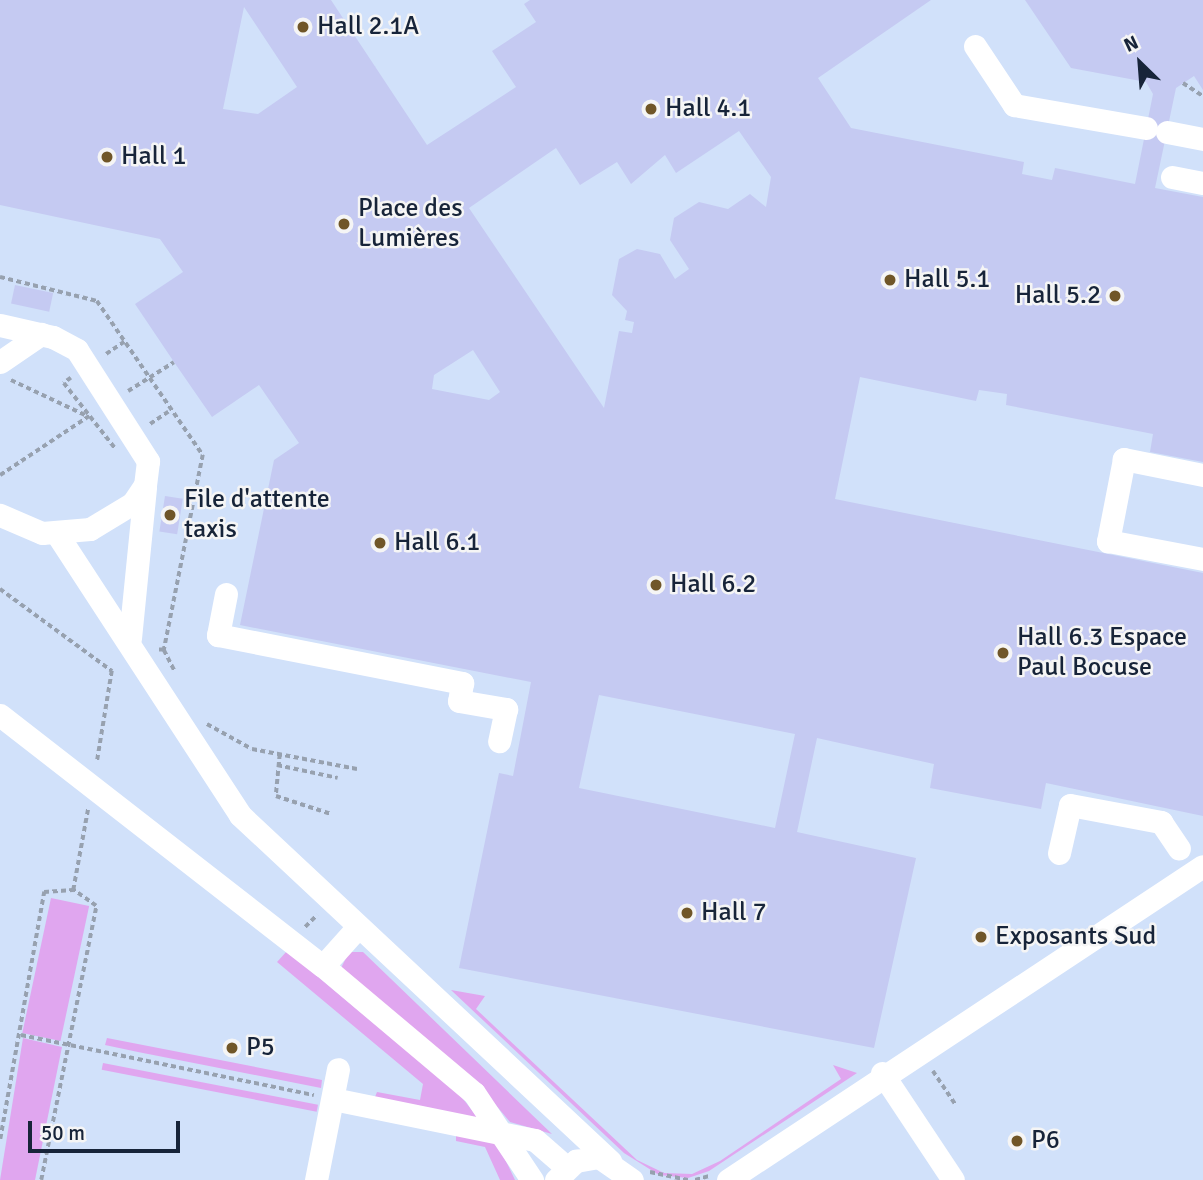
<!DOCTYPE html>
<meta charset="utf-8">
<style>
body{margin:0}
#map{position:relative;width:1203px;height:1180px;overflow:hidden;background:#e1e9f4;font-family:Signika,sans-serif}
div>[style]{position:absolute}
.built>*{inset:0;background:#d1e1fa;transform-origin:0 0}
.green>*{inset:0;background:#e0a6ef;transform-origin:0 0}
.building>*{inset:0;background:#c5caf2;transform-origin:0 0}
.path>*{height:3.5px;margin-top:-1.75px;transform-origin:0;background:repeating-linear-gradient(90deg,#97a1af 0 5px,transparent 0 8.5px)}
.minor>*{height:23px;margin:-11.5px;padding:0 11.5px;transform-origin:11.5px;border-radius:11.5px;background:#fff}
.dots>*{width:19px;height:19px;translate:-50% -50%;box-sizing:border-box;border:4px solid #f5f5f5;border-radius:50%}
span{translate:-50% -50%;white-space:nowrap;text-align:center;line-height:1.15;-webkit-text-stroke:5px #f5f5f5;paint-order:stroke}
.poi-label{font-size:26px;color:#172439}
.left{translate:0 -50%;text-align:left}
.right{translate:-100% -50%;text-align:right}
.north{position:absolute;left:1105px;top:28px;width:70px;height:70px;-webkit-text-stroke:5px #f5f5f5;paint-order:stroke;rotate:335deg;font-size:19px;font-weight:700;line-height:28px;text-align:center;color:#172439}
.north::after{content:'';display:block;margin:auto;width:24px;height:32px;background:#172439;clip-path:polygon(50% 0,100% 100%,50% 72%,0 100%)}
.scale{position:absolute;left:28px;top:1121px;width:152px;height:32px;box-sizing:border-box;border:4px solid #172439;border-top:0;padding-left:9px;font-size:21px;line-height:24px;white-space:nowrap;color:#172439;-webkit-text-stroke:5px #f5f5f5;paint-order:stroke}
</style>
<div id="map">
<div class="built">
<i style="left:0;top:0;width:1203px;height:1180px"></i>
</div>
<div class="green">
<i style="left:51px;top:898px;width:39px;height:138px;rotate:12deg"></i>
<i style="clip-path:polygon(287px 951px,460px 1095px,478px 1118px,375px 1097px,377px 1092px,420px 1100px,423px 1084px,277px 962px)"></i>
<i style="clip-path:polygon(349px 952px,363px 952px,552px 1134px,510px 1122px,484px 1091px,341px 968px)"></i>
<i style="clip-path:polygon(451px 990px,485px 996px,476px 1009px,637px 1160px,664px 1173px,692px 1174px,720px 1161px,841px 1079px,833px 1065px,857px 1073px,709px 1171px,688px 1178px,659px 1175px,624px 1153px)"></i>
<i style="clip-path:polygon(23px 1038px,62px 1047px,35px 1180px,0 1180px)"></i>
<i style="clip-path:polygon(107px 1038px,322px 1080px,321px 1088px,138px 1052px,105px 1045px)"></i>
<i style="left:103px;top:1063px;width:219px;height:7px;rotate:11deg"></i>
<i style="clip-path:polygon(456px 1135px,497px 1142px,515px 1180px,500px 1180px,485px 1147px,456px 1141px)"></i>
</div>
<div class="building">
<i style="clip-path:polygon(evenodd,0 0,331px 0,427px 145px,516px 87px,492px 51px,536px 22px,524px 4px,530px 0,931px 0,818px 78px,851px 128px,1024px 162px,1022px 174px,1052px 180px,1055px 168px,1135px 184px,1153px 94px,1146px 82px,1071px 68px,1025px 0,1203px 0,1203px 90px,1194px 76px,1176px 88px,1155px 188px,1203px 197px,1203px 462px,1150px 452px,1153px 434px,1006px 405px,1007px 394px,979px 390px,976px 401px,860px 377px,835px 499px,1203px 573px,1203px 816px,1046px 783px,1041px 809px,930px 788px,934px 764px,817px 738px,797px 832px,916px 858px,874px 1048px,459px 968px,499px 773px,513px 776px,531px 682px,240px 625px,274px 460px,299px 443px,259px 385px,212px 417px,174px 362px,135px 304px,183px 272px,160px 239px,0 205px,0 0,244px 7px,297px 87px,258px 114px,223px 109px,244px 7px,0 0,739px 131px,771px 177px,766px 207px,750px 194px,728px 209px,699px 202px,674px 218px,670px 240px,689px 269px,675px 279px,660px 254px,637px 249px,619px 259px,612px 295px,627px 311px,625px 320px,634px 322px,632px 333px,619px 331px,604px 408px,469px 208px,556px 148px,580px 185px,617px 162px,631px 184px,665px 155px,676px 173px,739px 131px,0 0,473px 350px,500px 392px,489px 400px,432px 389px,434px 375px,473px 350px,0 0,599px 695px,795px 734px,775px 828px,579px 788px,599px 695px)"></i>
<i style="left:15px;top:285px;width:39px;height:19px;rotate:12deg"></i>
<i style="left:165px;top:496px;width:18px;height:36px;rotate:9deg"></i>
</div>
<div class="path">
<i style="left:1183px;top:83px;width:24px;rotate:33deg"></i>
<i style="left:0;top:277px;width:100px;rotate:13.9deg"></i>
<i style="left:97px;top:301px;width:187px;rotate:55.5deg"></i>
<i style="left:203px;top:455px;width:199px;rotate:101.3deg"></i>
<i style="left:164px;top:650px;width:8px;rotate:180deg"></i>
<i style="left:106px;top:354px;width:22px;rotate:-34deg"></i>
<i style="left:71px;top:378px;width:9px;rotate:144deg"></i>
<i style="left:64px;top:383px;width:83px;rotate:51.9deg"></i>
<i style="left:11px;top:380px;width:84px;rotate:25.3deg"></i>
<i style="left:128px;top:391px;width:54px;rotate:-32.2deg"></i>
<i style="left:150px;top:424px;width:22px;rotate:-34deg"></i>
<i style="left:0;top:475px;width:107px;rotate:-33.5deg"></i>
<i style="left:0;top:589px;width:139px;rotate:36.2deg"></i>
<i style="left:112px;top:671px;width:93px;rotate:99.3deg"></i>
<i style="left:164px;top:650px;width:25px;rotate:63deg"></i>
<i style="left:207px;top:724px;width:51px;rotate:29.1deg"></i>
<i style="left:252px;top:749px;width:107px;rotate:10.8deg"></i>
<i style="left:280px;top:754px;width:42px;rotate:95.4deg"></i>
<i style="left:276px;top:796px;width:58px;rotate:18.1deg"></i>
<i style="left:277px;top:765px;width:62px;rotate:12deg"></i>
<i style="left:305px;top:927px;width:17px;rotate:-45deg"></i>
<i style="left:21px;top:1035px;width:299px;rotate:11.6deg"></i>
<i style="left:933px;top:1071px;width:40px;rotate:56deg"></i>
<i style="left:0;top:1139px;width:251px;rotate:-79.9deg"></i>
<i style="left:44px;top:892px;width:29px;rotate:-4deg"></i>
<i style="left:73px;top:890px;width:83px;rotate:-79.6deg"></i>
<i style="left:650px;top:1172px;width:40px;rotate:12deg"></i>
<i style="left:41px;top:1180px;width:279px;rotate:-78.6deg"></i>
<i style="left:96px;top:906px;width:28px;rotate:-145deg"></i>
<i style="left:695px;top:1180px;width:15px;rotate:-16deg"></i>
</div>
<div class="minor">
<i style="left:975px;top:46px;width:71px;rotate:56.5deg"></i>
<i style="left:1014px;top:105px;width:134px;rotate:9.9deg"></i>
<i style="left:1167px;top:132px;width:37px;rotate:11deg"></i>
<i style="left:1172px;top:177px;width:32px;rotate:11deg"></i>
<i style="left:0;top:325px;width:54px;rotate:12.8deg"></i>
<i style="left:53px;top:337px;width:27px;rotate:28deg"></i>
<i style="left:77px;top:350px;width:132px;rotate:57.4deg"></i>
<i style="left:148px;top:461px;width:24px;rotate:97deg"></i>
<i style="left:145px;top:485px;width:22px;rotate:124deg"></i>
<i style="left:133px;top:503px;width:50px;rotate:148.8deg"></i>
<i style="left:90px;top:529px;width:48px;rotate:175.2deg"></i>
<i style="left:42px;top:533px;width:46px;rotate:-156.8deg"></i>
<i style="left:0;top:362px;width:50px;rotate:-34.3deg"></i>
<i style="left:1203px;top:475px;width:81px;rotate:-168.6deg"></i>
<i style="left:1124px;top:459px;width:84px;rotate:101deg"></i>
<i style="left:1108px;top:541px;width:97px;rotate:10.7deg"></i>
<i style="left:57px;top:534px;width:335px;rotate:56.9deg"></i>
<i style="left:240px;top:815px;width:507px;rotate:43.08deg"></i>
<i style="left:226px;top:594px;width:42px;rotate:101deg"></i>
<i style="left:218px;top:635px;width:249px;rotate:11.1deg"></i>
<i style="left:462px;top:683px;width:18px;rotate:99deg"></i>
<i style="left:459px;top:701px;width:48px;rotate:9.7deg"></i>
<i style="left:506px;top:709px;width:33px;rotate:102deg"></i>
<i style="left:130px;top:638px;width:151px;rotate:-84.3deg"></i>
<i style="left:0;top:715px;width:409px;rotate:37.9deg"></i>
<i style="left:323px;top:966px;width:197px;rotate:40.1deg"></i>
<i style="left:474px;top:1093px;width:105px;rotate:56.3deg"></i>
<i style="left:1059px;top:853px;width:49px;rotate:-77.1deg"></i>
<i style="left:1070px;top:805px;width:93px;rotate:10.6deg"></i>
<i style="left:1161px;top:822px;width:32px;rotate:56deg"></i>
<i style="left:323px;top:966px;width:51px;rotate:-48.2deg"></i>
<i style="left:882px;top:1073px;width:128px;rotate:56.4deg"></i>
<i style="left:333px;top:1099px;width:206px;rotate:11.5deg"></i>
<i style="left:535px;top:1140px;width:41px;rotate:41.1deg"></i>
<i style="left:316px;top:1180px;width:113px;rotate:-78.8deg"></i>
<i style="left:556px;top:1180px;width:28px;rotate:-44deg"></i>
<i style="left:576px;top:1161px;width:23px;rotate:-10deg"></i>
<i style="left:599px;top:1157px;width:40px;rotate:34.9deg"></i>
<i style="left:728px;top:1180px;width:569px;rotate:-33.47deg"></i>
</div>
<div class="dots">
<i style="left:303px;top:27px;background:#705628"></i>
<i style="left:651px;top:109px;background:#705628"></i>
<i style="left:107px;top:157px;background:#705628"></i>
<i style="left:344px;top:224px;background:#705628"></i>
<i style="left:890px;top:280px;background:#705628"></i>
<i style="left:1115px;top:296px;background:#705628"></i>
<i style="left:170px;top:515px;background:#705628"></i>
<i style="left:380px;top:543px;background:#705628"></i>
<i style="left:656px;top:585px;background:#705628"></i>
<i style="left:1003px;top:653px;background:#705628"></i>
<i style="left:687px;top:913px;background:#705628"></i>
<i style="left:981px;top:937px;background:#705628"></i>
<i style="left:232px;top:1048px;background:#705628"></i>
<i style="left:1017px;top:1141px;background:#705628"></i>
</div>
<div class="poi-label">
<span class="left" style="left:317px;top:27px">Hall 2.1A</span>
<span class="left" style="left:665px;top:109px">Hall 4.1</span>
<span class="left" style="left:121px;top:157px">Hall 1</span>
<span class="left" style="left:358px;top:224px">Place des<br>Lumières</span>
<span class="left" style="left:904px;top:280px">Hall 5.1</span>
<span class="right" style="left:1101px;top:296px">Hall 5.2</span>
<span class="left" style="left:184px;top:515px">File d'attente<br>taxis</span>
<span class="left" style="left:394px;top:543px">Hall 6.1</span>
<span class="left" style="left:670px;top:585px">Hall 6.2</span>
<span class="left" style="left:1017px;top:653px">Hall 6.3 Espace<br>Paul Bocuse</span>
<span class="left" style="left:701px;top:913px">Hall 7</span>
<span class="left" style="left:995px;top:937px">Exposants Sud</span>
<span class="left" style="left:246px;top:1048px">P5</span>
<span class="left" style="left:1031px;top:1141px">P6</span>
</div>
<div class="north">N</div>
<div class="scale">50 m</div>
</div>
